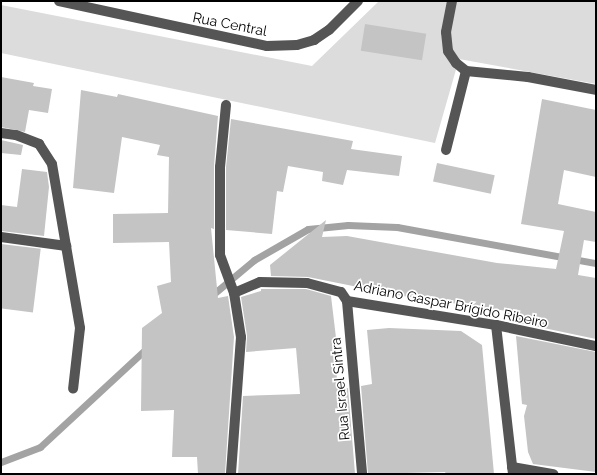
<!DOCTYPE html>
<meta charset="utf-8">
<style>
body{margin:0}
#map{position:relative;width:597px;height:475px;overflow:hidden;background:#fff;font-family:Raleway,sans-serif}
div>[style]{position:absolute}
.green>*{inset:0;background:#dcdcdc}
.stream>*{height:7px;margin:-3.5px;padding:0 3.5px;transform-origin:3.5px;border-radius:3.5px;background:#a3a3a3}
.building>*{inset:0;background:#c4c4c4;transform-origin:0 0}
.minor>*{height:10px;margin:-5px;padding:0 5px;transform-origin:5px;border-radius:5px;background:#555}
span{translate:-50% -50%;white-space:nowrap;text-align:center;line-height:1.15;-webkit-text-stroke:3.5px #fff;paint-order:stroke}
.street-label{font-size:14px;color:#000}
.frame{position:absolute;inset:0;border:2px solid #000;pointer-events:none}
</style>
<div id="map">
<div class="green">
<i style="clip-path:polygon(379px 1px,596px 1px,596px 84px,459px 59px,435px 143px,1px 53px,1px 5px,312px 66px)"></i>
</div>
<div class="stream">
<i style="left:211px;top:296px;width:56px;rotate:-39.9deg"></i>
<i style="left:254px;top:260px;width:62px;rotate:-29.9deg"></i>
<i style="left:308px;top:229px;width:40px;rotate:-5.7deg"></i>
<i style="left:348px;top:225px;width:49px;rotate:2.3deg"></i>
<i style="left:397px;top:227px;width:202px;rotate:10.3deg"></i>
<i style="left:1px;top:462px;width:42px;rotate:-21deg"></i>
<i style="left:40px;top:447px;width:149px;rotate:-42.8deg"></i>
</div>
<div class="building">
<i style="left:365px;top:24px;width:62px;height:27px;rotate:9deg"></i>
<i style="clip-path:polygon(1px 77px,34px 83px,33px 86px,52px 89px,48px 113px,29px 110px,25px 132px,1px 127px)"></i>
<i style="clip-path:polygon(81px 90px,117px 97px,118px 94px,218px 116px,214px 166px,214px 229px,211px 228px,218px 298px,228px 296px,234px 337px,225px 474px,198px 474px,197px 457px,172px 457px,174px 410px,141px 411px,142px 328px,162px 313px,157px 286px,171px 282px,169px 242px,113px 243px,113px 214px,168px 213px,169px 157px,157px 155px,160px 145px,122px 137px,114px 193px,73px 188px)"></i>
<i style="clip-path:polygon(542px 99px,596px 110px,596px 177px,564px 170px,558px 204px,596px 212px,596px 242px,584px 240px,578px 275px,596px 278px,596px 339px,515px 322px,515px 319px,507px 318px,507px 311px,403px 296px,308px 277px,271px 276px,270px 265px,326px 220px,322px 237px,347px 236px,497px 263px,556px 269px,564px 231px,521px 224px)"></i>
<i style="clip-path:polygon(231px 119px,353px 141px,351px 149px,402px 156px,399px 176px,347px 170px,343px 185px,322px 181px,323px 172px,288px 166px,283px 192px,277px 191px,272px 234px,226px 230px,226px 167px)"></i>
<i style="clip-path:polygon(1px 140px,23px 145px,21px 155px,1px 153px)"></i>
<i style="left:437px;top:163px;width:59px;height:19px;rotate:12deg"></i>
<i style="clip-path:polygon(22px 169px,47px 172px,49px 187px,44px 236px,1px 231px,1px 205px,17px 207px)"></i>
<i style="left:1px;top:244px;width:40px;height:64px;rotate:7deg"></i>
<i style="clip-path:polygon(261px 289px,306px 289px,331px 296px,337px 346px,334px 346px,338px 390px,348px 388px,355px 474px,238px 474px,243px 396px,300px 394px,296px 348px,246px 352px,247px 336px,241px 297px,261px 291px)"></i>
<i style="clip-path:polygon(389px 328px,461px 331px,482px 345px,494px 474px,446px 474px,445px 472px,368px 474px,361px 386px,372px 384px,367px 330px)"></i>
<i style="clip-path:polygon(516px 336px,596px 352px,596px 472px,533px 464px,528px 452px,524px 416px,527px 405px,522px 404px)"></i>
</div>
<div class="minor">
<i style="left:59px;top:1px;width:213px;rotate:12.2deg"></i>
<i style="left:267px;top:46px;width:30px;rotate:-2deg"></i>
<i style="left:297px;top:45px;width:18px;rotate:-16deg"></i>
<i style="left:314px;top:40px;width:18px;rotate:-34deg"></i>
<i style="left:329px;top:30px;width:41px;rotate:-45deg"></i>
<i style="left:466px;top:71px;width:62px;rotate:5.5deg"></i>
<i style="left:528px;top:77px;width:69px;rotate:10.8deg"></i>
<i style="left:226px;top:105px;width:62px;rotate:95.5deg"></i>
<i style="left:220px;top:167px;width:88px;rotate:90deg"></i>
<i style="left:220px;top:255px;width:40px;rotate:69.8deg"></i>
<i style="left:234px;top:293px;width:45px;rotate:81deg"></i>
<i style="left:241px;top:337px;width:137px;rotate:94.2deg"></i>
<i style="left:1px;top:133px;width:15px;rotate:8deg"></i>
<i style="left:16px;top:135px;width:25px;rotate:21deg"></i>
<i style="left:39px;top:144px;width:24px;rotate:57deg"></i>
<i style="left:52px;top:164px;width:166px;rotate:80.3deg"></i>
<i style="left:80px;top:328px;width:61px;rotate:96.5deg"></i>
<i style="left:446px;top:150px;width:81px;rotate:-75.8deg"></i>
<i style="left:466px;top:71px;width:13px;rotate:-141deg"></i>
<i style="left:456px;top:63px;width:14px;rotate:-124deg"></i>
<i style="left:448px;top:51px;width:19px;rotate:-96deg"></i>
<i style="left:446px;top:32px;width:32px;rotate:-79deg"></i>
<i style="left:1px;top:237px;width:66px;rotate:7.9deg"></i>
<i style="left:234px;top:293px;width:28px;rotate:-23deg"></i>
<i style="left:260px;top:282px;width:47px;rotate:1.2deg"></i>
<i style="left:307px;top:283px;width:35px;rotate:15deg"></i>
<i style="left:341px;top:292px;width:11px;rotate:56deg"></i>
<i style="left:347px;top:301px;width:151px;rotate:9.2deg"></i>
<i style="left:496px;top:325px;width:102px;rotate:11.9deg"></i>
<i style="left:347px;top:301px;width:174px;rotate:85deg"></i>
<i style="left:496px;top:325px;width:150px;rotate:83.5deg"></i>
<i style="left:512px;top:467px;width:42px;rotate:9.7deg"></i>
</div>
<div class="street-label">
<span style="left:230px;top:24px;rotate:11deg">Rua Central</span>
<span style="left:451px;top:304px;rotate:11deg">Adriano Gaspar Brígido Ribeiro</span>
<span style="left:340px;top:389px;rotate:-95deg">Rua Israel Sintra</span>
</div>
<div class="frame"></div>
</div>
